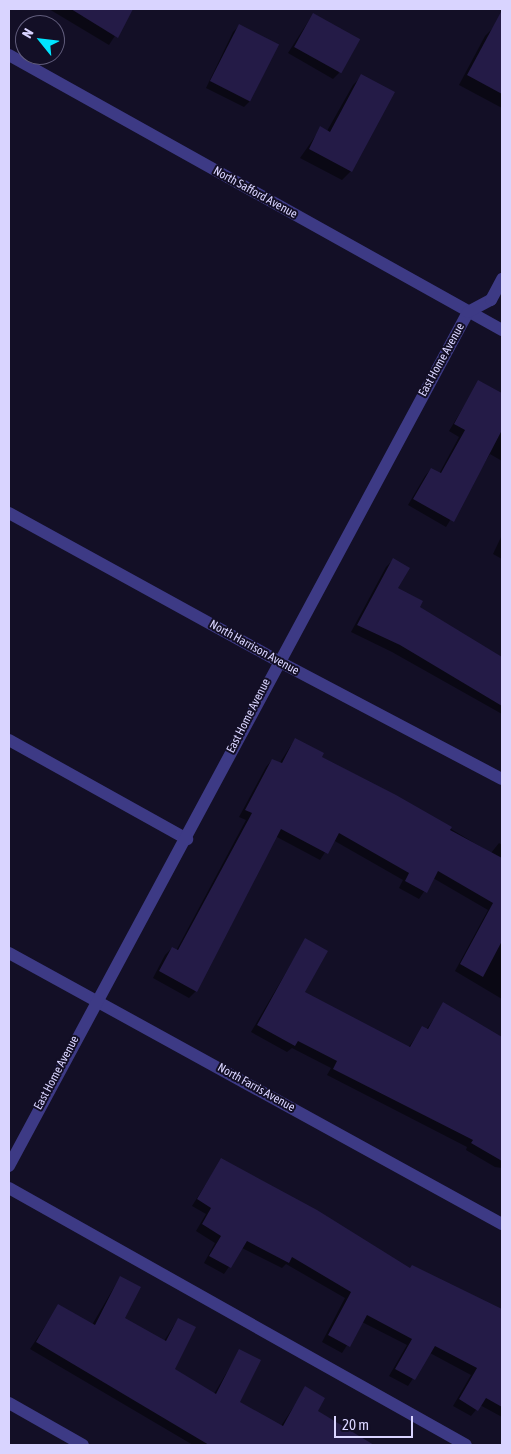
<!DOCTYPE html>
<style>
body{margin:0}
#map{position:relative;width:511px;height:1454px;overflow:hidden;background:#130f26;font-family:"Asap Condensed",sans-serif}
div>[style]{position:absolute}
.shadow>*{inset:0;background:#0007}
.building>*{inset:0;background:#241b47;transform-origin:0 0}
.service>*{height:12px;margin:-6px;padding:0 6px;transform-origin:6px;border-radius:6px;background:#3d3a85}
.minor>*{height:12px;margin:-6px;padding:0 6px;transform-origin:6px;border-radius:6px;background:#3d3a85}
span{translate:-50% -50%;white-space:nowrap;text-align:center;line-height:1.15;-webkit-text-stroke:4px #130f26;paint-order:stroke}
.street-label{font-size:12px;color:#d9d4ff}
.frame{position:absolute;inset:0;border:10px solid #d9d4ff;pointer-events:none}
.north{position:absolute;left:15px;top:15px;width:50px;height:50px;box-sizing:border-box;background:#130f26;border:1px solid #625e7d;border-radius:50%;rotate:299deg;font-size:14px;font-weight:700;line-height:20px;text-align:center;color:#d9d4ff}
.north::after{content:'';display:block;margin:auto;width:18px;height:22px;background:#00e5ff;clip-path:polygon(50% 0,100% 100%,50% 72%,0 100%)}
.scale{position:absolute;left:334px;top:1416px;width:79px;height:22px;box-sizing:border-box;border:2px solid #d9d4ff;border-top:0;padding-left:6px;font-size:15px;line-height:18px;white-space:nowrap;color:#d9d4ff;-webkit-text-stroke:4px #130f26;paint-order:stroke}
</style>
<div id="map">
<div class="shadow">
<i style="clip-path:polygon(49px 9px,132px 9px,109px 45px)"></i>
<i style="clip-path:polygon(313px 14px,339px 73px,333px 79px,288px 53px)"></i>
<i style="clip-path:polygon(239px 26px,250px 101px,244px 107px,206px 88px,233px 32px)"></i>
<i style="clip-path:polygon(494px 27px,502px 31px,502px 108px,459px 85px,485px 36px)"></i>
<i style="clip-path:polygon(362px 76px,351px 171px,342px 180px,300px 158px,321px 128px,327px 131px,353px 85px)"></i>
<i style="clip-path:polygon(479px 381px,502px 393px,502px 461px,490px 454px,446px 527px,408px 505px,425px 476px,431px 469px,439px 474px,459px 437px,449px 431px)"></i>
<i style="clip-path:polygon(502px 535px,502px 559px,493px 554px)"></i>
<i style="clip-path:polygon(393px 560px,397px 589px,418px 607px,502px 659px,499px 668px,502px 670px,502px 714px,392px 652px,351px 632px,386px 567px)"></i>
<i style="clip-path:polygon(295px 739px,321px 757px,396px 796px,491px 853px,499px 843px,502px 845px,502px 999px,455px 971px,488px 910px,433px 878px,419px 899px,399px 888px,403px 880px,333px 840px,320px 860px,275px 836px,196px 991px,189px 998px,153px 978px,165px 955px,172px 948px,176px 951px,246px 820px,239px 817px,266px 767px,272px 760px,279px 764px)"></i>
<i style="clip-path:polygon(305px 940px,303px 993px,408px 1048px,423px 1027px,426px 1030px,444px 1004px,502px 1038px,502px 1064px,485px 1098px,502px 1108px,502px 1168px,495px 1167px,466px 1150px,467px 1147px,327px 1075px,331px 1068px,292px 1048px,287px 1052px,251px 1032px)"></i>
<i style="clip-path:polygon(221px 1160px,410px 1269px,412px 1267px,502px 1311px,502px 1417px,480px 1405px,471px 1416px,453px 1406px,471px 1375px,430px 1353px,408px 1386px,389px 1376px,407px 1345px,362px 1322px,342px 1353px,322px 1342px,345px 1298px,286px 1264px,282px 1268px,242px 1248px,224px 1274px,204px 1263px,215px 1243px,196px 1231px,206px 1214px,192px 1206px)"></i>
<i style="clip-path:polygon(120px 1277px,123px 1318px,164px 1341px,178px 1319px,173px 1369px,214px 1394px,240px 1350px,238px 1402px,281px 1426px,306px 1388px,316px 1411px,362px 1439px,359px 1445px,193px 1445px,30px 1349px,59px 1305px,92px 1325px)"></i>
</div>
<div class="building">
<i style="clip-path:polygon(71px 9px,133px 9px,118px 38px)"></i>
<i style="clip-path:polygon(502px 10px,502px 94px,467px 75px)"></i>
<i style="left:313px;top:13px;width:54px;height:39px;rotate:29deg"></i>
<i style="left:239px;top:24px;width:45px;height:64px;rotate:27deg"></i>
<i style="clip-path:polygon(361px 74px,395px 92px,352px 172px,309px 149px,320px 126px,330px 132px)"></i>
<i style="clip-path:polygon(478px 380px,502px 393px,502px 430px,454px 522px,413px 499px,431px 468px,441px 473px,465px 430px,454px 424px)"></i>
<i style="clip-path:polygon(393px 558px,410px 568px,398px 588px,423px 601px,420px 607px,502px 657px,502px 706px,400px 645px,357px 625px)"></i>
<i style="clip-path:polygon(295px 738px,324px 753px,322px 757px,396px 795px,452px 827px,450px 830px,502px 858px,502px 941px,483px 977px,460px 964px,493px 903px,438px 871px,427px 893px,405px 881px,409px 873px,339px 833px,328px 854px,281px 829px,197px 992px,159px 971px,172px 947px,178px 950px,252px 813px,245px 810px,272px 759px,282px 763px)"></i>
<i style="clip-path:polygon(305px 938px,328px 951px,305px 992px,410px 1047px,422px 1026px,428px 1029px,443px 1002px,502px 1037px,502px 1161px,471px 1143px,473px 1140px,333px 1069px,337px 1061px,298px 1041px,295px 1046px,257px 1025px)"></i>
<i style="clip-path:polygon(221px 1158px,317px 1210px,410px 1268px,412px 1265px,502px 1309px,502px 1407px,486px 1398px,478px 1411px,459px 1399px,477px 1368px,435px 1346px,415px 1380px,395px 1369px,412px 1339px,367px 1315px,350px 1347px,328px 1335px,351px 1292px,292px 1257px,289px 1263px,247px 1241px,231px 1268px,209px 1256px,221px 1236px,202px 1224px,211px 1208px,197px 1199px)"></i>
<i style="clip-path:polygon(120px 1276px,141px 1287px,125px 1318px,166px 1341px,178px 1318px,196px 1327px,175px 1369px,216px 1394px,239px 1349px,261px 1360px,240px 1402px,283px 1426px,305px 1386px,325px 1398px,318px 1411px,374px 1445px,209px 1445px,36px 1342px,58px 1304px,95px 1325px)"></i>
</div>
<div class="service">
<i style="left:9px;top:740px;width:204px;rotate:29.1deg"></i>
<i style="left:9px;top:1188px;width:524px;rotate:29.35deg"></i>
</div>
<div class="minor">
<i style="left:9px;top:55px;width:565px;rotate:29.15deg"></i>
<i style="left:9px;top:513px;width:307px;rotate:28.8deg"></i>
<i style="left:278px;top:661px;width:253px;rotate:27.8deg"></i>
<i style="left:9px;top:953px;width:563px;rotate:28.8deg"></i>
<i style="left:9px;top:1166px;width:970px;rotate:-61.74deg"></i>
<i style="left:468px;top:312px;width:26px;rotate:-28deg"></i>
<i style="left:491px;top:300px;width:24px;rotate:-62deg"></i>
<i style="left:9px;top:1403px;width:85px;rotate:29.6deg"></i>
</div>
<div class="street-label">
<span style="left:255px;top:193px;rotate:29deg">North Safford Avenue</span>
<span style="left:442px;top:360px;rotate:-61deg">East Home Avenue</span>
<span style="left:254px;top:648px;rotate:29deg">North Harrison Avenue</span>
<span style="left:249px;top:716px;rotate:-63deg">East Home Avenue</span>
<span style="left:57px;top:1073px;rotate:-62deg">East Home Avenue</span>
<span style="left:256px;top:1088px;rotate:29deg">North Farris Avenue</span>
</div>
<div class="frame"></div>
<div class="north">N</div>
<div class="scale">20 m</div>
</div>
